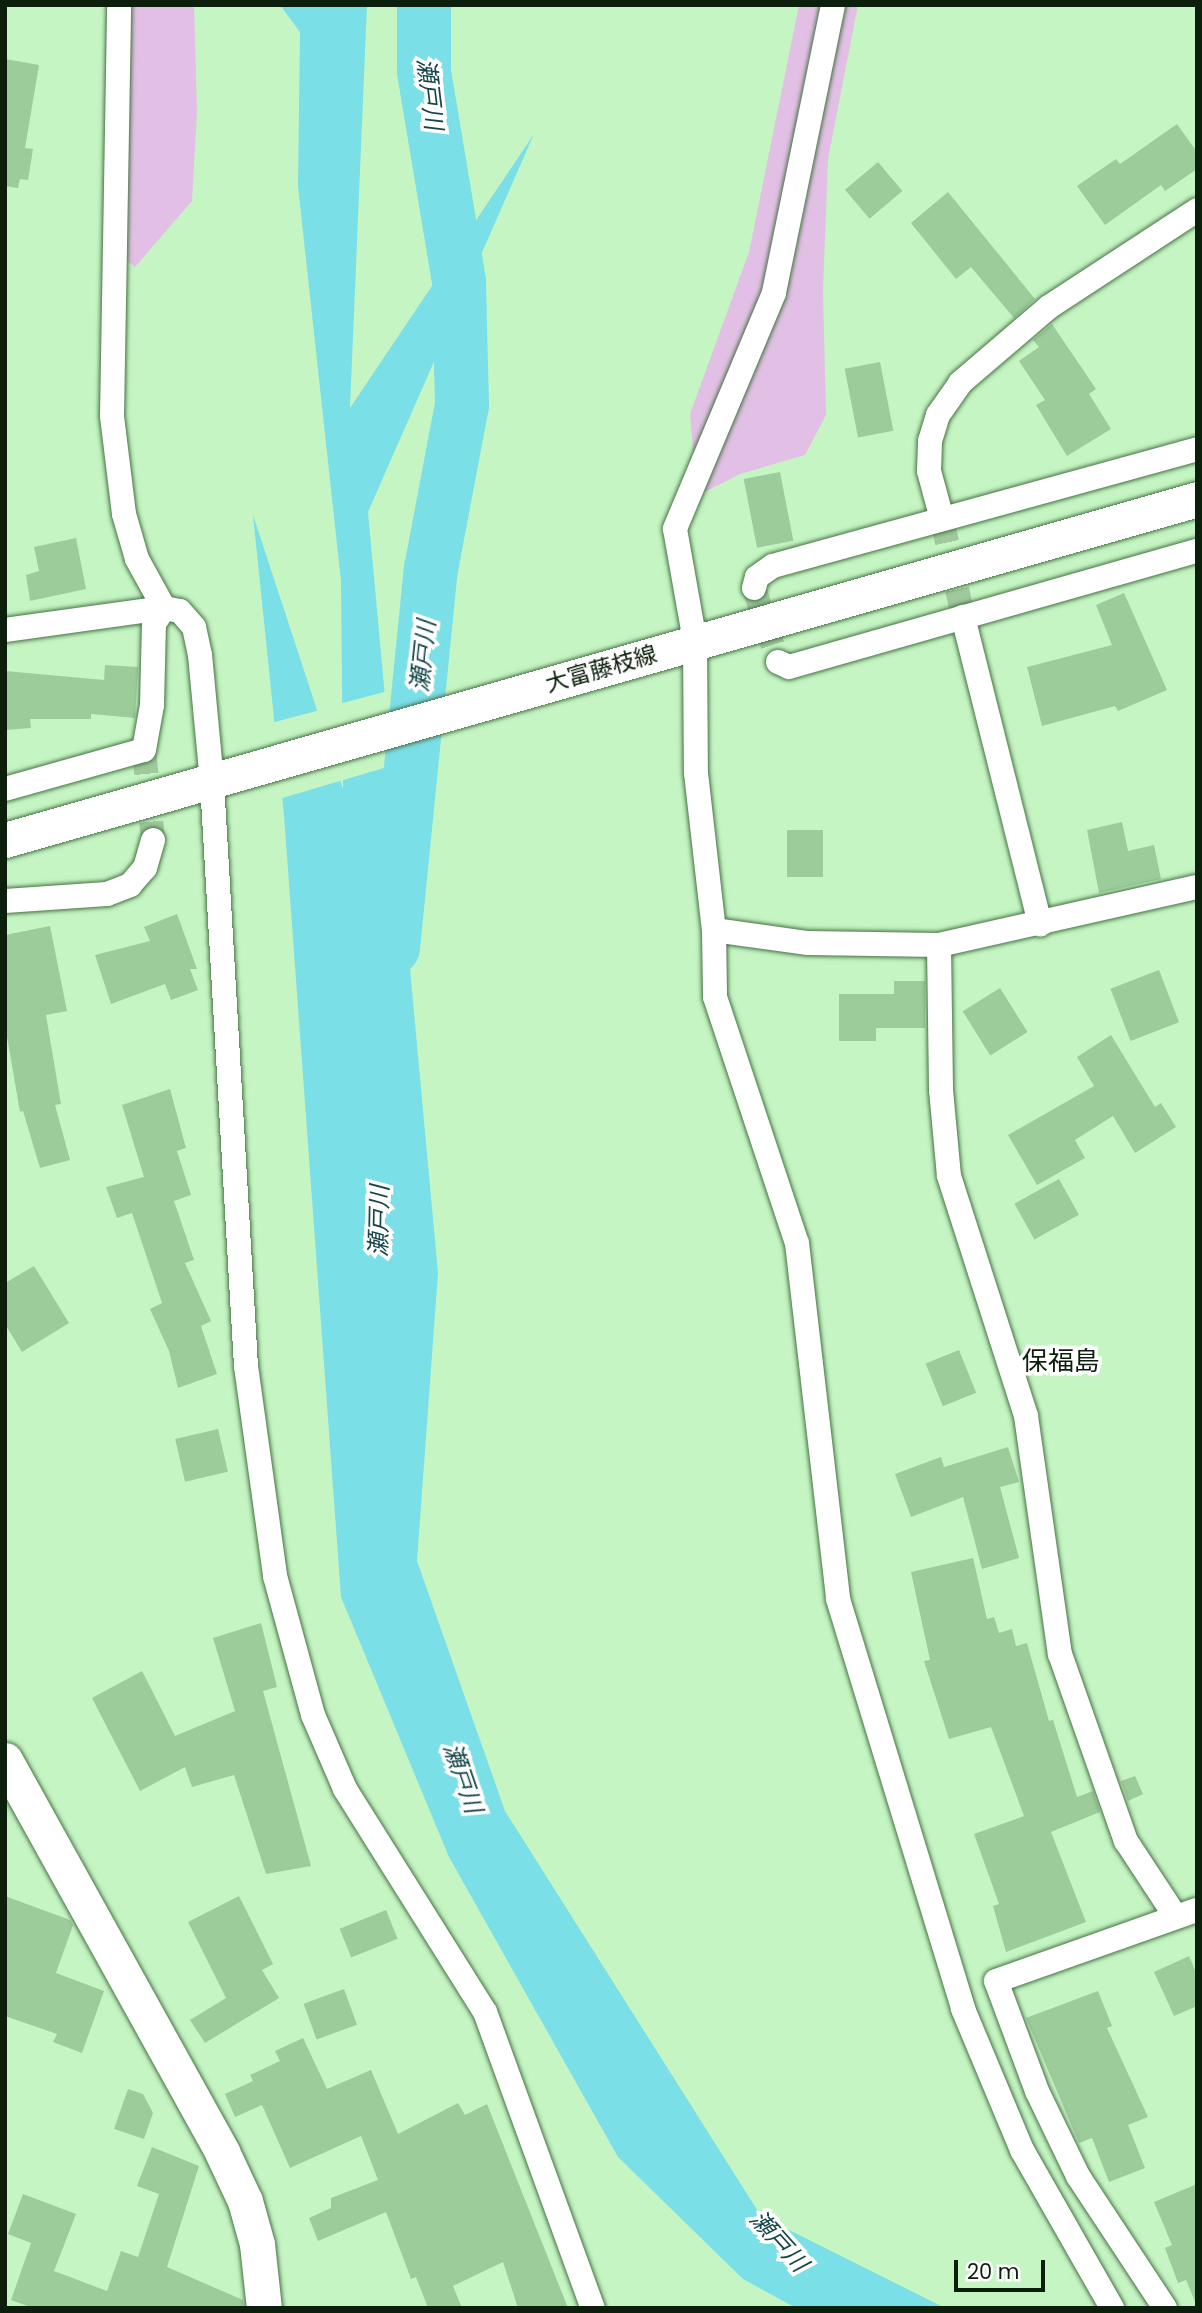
<!DOCTYPE html>
<meta charset="utf-8">
<style>
body{margin:0}
#map{position:relative;width:1202px;height:2313px;overflow:hidden;background:#c5f5c3;font-family:Poppins,"Noto Sans JP",sans-serif}
div>[style]{position:absolute}
.green>*{inset:0;background:#e2c0e5}
.water>*{inset:0;background:#7bdfe8}
.pier>*{inset:0;background:#c5f5c3}
.river>*{height:54px;margin:-27px;padding:0 27px;transform-origin:27px;border-radius:27px;background:#7bdfe8}
.building>*{inset:0;background:#9dcc9b;transform-origin:0 0}
.street-tunnel>*{height:24px;margin-top:-12px;transform-origin:0;background:repeating-linear-gradient(90deg,#a0ca9e 0 24px,transparent 0 36px)}
.roads{filter:drop-shadow(0 0 2px #477245) drop-shadow(0 0 2px #477245)}
.street>*{height:24px;margin:-12px;padding:0 12px;transform-origin:12px;border-radius:12px;background:#fff}
.secondary>*{height:35px;margin:-17.5px;padding:0 17.5px;transform-origin:17.5px;border-radius:17.5px;background:#fff}
span{translate:-50% -50%;white-space:nowrap;text-align:center;line-height:1.15;-webkit-text-stroke:7px #fff;paint-order:stroke}
.street-label{font-size:23px;color:#0c1e0c}
.water-label{font-size:24px;color:#17464a;font-style:italic}
.quarter-label{font-size:26px;color:#0c1e0c}
.frame{position:absolute;inset:0;border:7px solid #0c1e0c;pointer-events:none}
.scale{position:absolute;left:954px;top:2260px;width:91px;height:32px;box-sizing:border-box;border:4px solid #0c1e0c;border-top:0;padding-left:9px;font-size:21px;line-height:24px;white-space:nowrap;color:#0c1e0c;-webkit-text-stroke:5px #fff;paint-order:stroke}
</style>
<div id="map">
<div class="green">
<i style="clip-path:polygon(129px 5px,194px 5px,197px 112px,192px 201px,135px 267px,123px 258px)"></i>
<i style="clip-path:polygon(799px 5px,858px 5px,828px 159px,823px 290px,826px 415px,805px 455px,740px 474px,697px 496px,690px 414px,749px 252px)"></i>
</div>
<div class="water">
<i style="clip-path:polygon(280px 5px,367px 5px,350px 408px,534px 134px,368px 512px,438px 1273px,417px 1561px,505px 1811px,761px 2216px,945px 2308px,796px 2308px,743px 2279px,618px 2157px,449px 1857px,341px 1597px,284px 815px,253px 515px,343px 789px,341px 581px,298px 186px,300px 32px)"></i>
</div>
<div class="pier">
<i style="clip-path:polygon(388px 691px,394px 765px,279px 799px,271px 723px,320px 710px,340px 770px,339px 704px)"></i>
</div>
<div class="river">
<i style="left:393px;top:948px;width:381px;rotate:-84.3deg"></i>
<i style="left:431px;top:569px;width:167px;rotate:-79.3deg"></i>
<i style="left:462px;top:405px;width:124px;rotate:-91.4deg"></i>
<i style="left:459px;top:281px;width:213px;rotate:-99.5deg"></i>
<i style="left:424px;top:71px;width:66px;rotate:-90deg"></i>
</div>
<div class="building">
<i style="clip-path:polygon(5px 59px,39px 65px,25px 148px,33px 149px,28px 180px,20px 179px,18px 188px,5px 186px)"></i>
<i style="clip-path:polygon(1177px 124px,1197px 152px,1197px 169px,1165px 191px,1161px 185px,1105px 225px,1077px 186px,1116px 159px,1120px 164px)"></i>
<i style="left:878px;top:162px;width:38px;height:43px;rotate:50deg"></i>
<i style="clip-path:polygon(948px 192px,1035px 299px,1014px 318px,971px 267px,956px 279px,911px 223px)"></i>
<i style="clip-path:polygon(1052px 324px,1096px 389px,1089px 394px,1111px 429px,1067px 456px,1036px 405px,1045px 400px,1019px 361px,1039px 347px,1033px 340px)"></i>
<i style="left:880px;top:362px;width:70px;height:36px;rotate:79deg"></i>
<i style="left:780px;top:472px;width:70px;height:37px;rotate:79deg"></i>
<i style="clip-path:polygon(76px 538px,86px 589px,30px 601px,26px 575px,39px 571px,34px 547px)"></i>
<i style="clip-path:polygon(1124px 593px,1167px 690px,1118px 711px,1115px 706px,1042px 726px,1027px 667px,1112px 645px,1096px 605px)"></i>
<i style="clip-path:polygon(105px 665px,138px 667px,135px 718px,91px 714px,91px 719px,30px 719px,31px 728px,5px 730px,5px 671px,104px 680px)"></i>
<i style="clip-path:polygon(1122px 822px,1128px 851px,1154px 845px,1161px 879px,1099px 893px,1087px 830px)"></i>
<i style="left:787px;top:830px;width:36px;height:47px"></i>
<i style="clip-path:polygon(177px 914px,197px 969px,190px 969px,198px 990px,171px 1000px,165px 984px,111px 1004px,95px 955px,150px 941px,144px 927px)"></i>
<i style="clip-path:polygon(50px 926px,67px 1011px,46px 1015px,61px 1104px,55px 1105px,70px 1160px,40px 1168px,23px 1111px,20px 1112px,5px 1025px,5px 935px)"></i>
<i style="left:1159px;top:970px;width:56px;height:52px;rotate:69deg"></i>
<i style="clip-path:polygon(894px 981px,925px 981px,925px 1028px,876px 1028px,876px 1041px,839px 1041px,839px 994px,894px 994px)"></i>
<i style="left:1000px;top:988px;width:52px;height:44px;rotate:58deg"></i>
<i style="clip-path:polygon(1111px 1035px,1155px 1107px,1161px 1103px,1176px 1127px,1135px 1153px,1113px 1116px,1075px 1140px,1085px 1158px,1037px 1185px,1008px 1135px,1094px 1086px,1077px 1057px)"></i>
<i style="clip-path:polygon(170px 1089px,186px 1148px,177px 1151px,191px 1195px,174px 1201px,194px 1260px,185px 1263px,211px 1321px,201px 1326px,217px 1374px,178px 1388px,169px 1351px,150px 1309px,162px 1303px,132px 1213px,117px 1218px,106px 1187px,144px 1177px,122px 1105px)"></i>
<i style="left:1059px;top:1179px;width:41px;height:51px;rotate:61deg"></i>
<i style="clip-path:polygon(34px 1266px,69px 1323px,22px 1352px,5px 1324px,5px 1283px)"></i>
<i style="left:959px;top:1350px;width:46px;height:36px;rotate:68deg"></i>
<i style="left:218px;top:1429px;width:44px;height:44px;rotate:77deg"></i>
<i style="clip-path:polygon(1008px 1447px,1019px 1482px,1000px 1487px,1019px 1558px,982px 1569px,963px 1497px,911px 1517px,895px 1474px,941px 1457px,944px 1467px)"></i>
<i style="clip-path:polygon(973px 1558px,987px 1619px,994px 1617px,999px 1633px,1012px 1629px,1016px 1646px,1027px 1643px,1049px 1721px,1053px 1720px,1077px 1797px,1093px 1791px,1100px 1812px,1051px 1832px,1086px 1922px,1006px 1952px,993px 1906px,999px 1904px,974px 1834px,1024px 1816px,991px 1727px,949px 1739px,924px 1661px,930px 1660px,911px 1572px)"></i>
<i style="clip-path:polygon(261px 1623px,277px 1687px,263px 1691px,311px 1866px,266px 1874px,234px 1775px,192px 1787px,185px 1767px,140px 1791px,92px 1698px,142px 1671px,175px 1736px,235px 1711px,213px 1638px)"></i>
<i style="clip-path:polygon(1135px 1776px,1143px 1794px,1128px 1801px,1121px 1781px)"></i>
<i style="clip-path:polygon(5px 1896px,70px 1920px,73px 1925px,56px 1973px,104px 1991px,82px 2053px,53px 2042px,57px 2034px,5px 2016px)"></i>
<i style="clip-path:polygon(239px 1896px,273px 1964px,262px 1970px,279px 1998px,205px 2043px,190px 2020px,226px 1998px,188px 1922px)"></i>
<i style="left:386px;top:1910px;width:31px;height:50px;rotate:68deg"></i>
<i style="clip-path:polygon(1189px 1956px,1197px 1975px,1197px 2006px,1174px 2016px,1154px 1972px)"></i>
<i style="left:344px;top:1989px;width:38px;height:43px;rotate:70deg"></i>
<i style="clip-path:polygon(1098px 1991px,1112px 2026px,1107px 2028px,1148px 2117px,1128px 2125px,1145px 2168px,1109px 2182px,1092px 2138px,1079px 2143px,1026px 2018px)"></i>
<i style="clip-path:polygon(303px 2038px,327px 2089px,371px 2070px,398px 2134px,458px 2103px,465px 2115px,487px 2104px,568px 2308px,518px 2308px,503px 2262px,453px 2286px,462px 2308px,428px 2308px,416px 2277px,411px 2279px,386px 2212px,318px 2241px,309px 2218px,331px 2208px,331px 2198px,378px 2180px,361px 2136px,290px 2168px,262px 2105px,235px 2117px,225px 2094px,253px 2081px,250px 2075px,280px 2061px,275px 2051px)"></i>
<i style="clip-path:polygon(128px 2089px,143px 2094px,153px 2113px,144px 2139px,114px 2129px)"></i>
<i style="clip-path:polygon(152px 2147px,199px 2166px,167px 2267px,243px 2300px,244px 2308px,33px 2308px,11px 2300px,31px 2243px,8px 2234px,23px 2194px,76px 2214px,54px 2271px,107px 2291px,121px 2251px,138px 2257px,159px 2194px,137px 2186px)"></i>
<i style="clip-path:polygon(1197px 2184px,1197px 2304px,1196px 2304px,1186px 2280px,1178px 2283px,1165px 2248px,1172px 2245px,1154px 2202px)"></i>
</div>
<div class="street-tunnel">
<i style="left:942px;top:519px;width:100px;rotate:77.9deg"></i>
<i style="left:754px;top:588px;width:78px;rotate:72deg"></i>
<i style="left:144px;top:750px;width:90px;rotate:84.3deg"></i>
</div>
<div class="roads">
<div class="street">
<i style="left:833px;top:5px;width:294px;rotate:101.6deg"></i>
<i style="left:774px;top:293px;width:256px;rotate:112.8deg"></i>
<i style="left:675px;top:529px;width:114px;rotate:79.9deg"></i>
<i style="left:695px;top:641px;width:132px;rotate:89.6deg"></i>
<i style="left:696px;top:773px;width:158px;rotate:83.5deg"></i>
<i style="left:714px;top:930px;width:67px;rotate:89.1deg"></i>
<i style="left:715px;top:997px;width:259px;rotate:71.6deg"></i>
<i style="left:797px;top:1243px;width:358px;rotate:83.4deg"></i>
<i style="left:838px;top:1599px;width:429px;rotate:73deg"></i>
<i style="left:963px;top:2009px;width:153px;rotate:67.3deg"></i>
<i style="left:1022px;top:2150px;width:182px;rotate:60.3deg"></i>
<i style="left:942px;top:519px;width:50px;rotate:-105.2deg"></i>
<i style="left:929px;top:471px;width:30px;rotate:-88deg"></i>
<i style="left:930px;top:441px;width:27px;rotate:-73deg"></i>
<i style="left:938px;top:415px;width:39px;rotate:-55deg"></i>
<i style="left:960px;top:383px;width:117px;rotate:-40.5deg"></i>
<i style="left:1049px;top:307px;width:177px;rotate:-33.2deg"></i>
<i style="left:754px;top:588px;width:11px;rotate:-75deg"></i>
<i style="left:757px;top:577px;width:19px;rotate:-35deg"></i>
<i style="left:773px;top:566px;width:440px;rotate:-15.4deg"></i>
<i style="left:963px;top:617px;width:317px;rotate:75.9deg"></i>
<i style="left:5px;top:630px;width:161px;rotate:-7.9deg"></i>
<i style="left:164px;top:608px;width:56px;rotate:-118.9deg"></i>
<i style="left:137px;top:559px;width:47px;rotate:-106.1deg"></i>
<i style="left:124px;top:514px;width:99px;rotate:-97deg"></i>
<i style="left:112px;top:416px;width:411px;rotate:-89deg"></i>
<i style="left:778px;top:662px;width:12px;rotate:24deg"></i>
<i style="left:789px;top:667px;width:424px;rotate:-15.9deg"></i>
<i style="left:5px;top:789px;width:144px;rotate:-15.7deg"></i>
<i style="left:144px;top:750px;width:46px;rotate:-79.9deg"></i>
<i style="left:152px;top:705px;width:81px;rotate:-88.6deg"></i>
<i style="left:154px;top:624px;width:19px;rotate:-58deg"></i>
<i style="left:164px;top:608px;width:16px;rotate:11deg"></i>
<i style="left:180px;top:611px;width:21px;rotate:49deg"></i>
<i style="left:194px;top:627px;width:29px;rotate:78deg"></i>
<i style="left:200px;top:655px;width:128px;rotate:84.6deg"></i>
<i style="left:212px;top:782px;width:585px;rotate:86.67deg"></i>
<i style="left:246px;top:1366px;width:212px;rotate:82.1deg"></i>
<i style="left:275px;top:1576px;width:144px;rotate:74.7deg"></i>
<i style="left:313px;top:1715px;width:81px;rotate:66.6deg"></i>
<i style="left:345px;top:1789px;width:263px;rotate:57.9deg"></i>
<i style="left:485px;top:2012px;width:315px;rotate:70deg"></i>
<i style="left:5px;top:901px;width:102px;rotate:-3.9deg"></i>
<i style="left:107px;top:894px;width:25px;rotate:-21deg"></i>
<i style="left:130px;top:885px;width:23px;rotate:-49deg"></i>
<i style="left:145px;top:868px;width:29px;rotate:-74deg"></i>
<i style="left:714px;top:930px;width:95px;rotate:7.9deg"></i>
<i style="left:808px;top:943px;width:131px;rotate:0.9deg"></i>
<i style="left:939px;top:945px;width:264px;rotate:-12.7deg"></i>
<i style="left:939px;top:945px;width:145px;rotate:89.2deg"></i>
<i style="left:941px;top:1090px;width:86px;rotate:84.7deg"></i>
<i style="left:949px;top:1176px;width:252px;rotate:72.2deg"></i>
<i style="left:1026px;top:1416px;width:240px;rotate:81.9deg"></i>
<i style="left:1060px;top:1654px;width:198px;rotate:70.6deg"></i>
<i style="left:1126px;top:1841px;width:87px;rotate:56.7deg"></i>
<i style="left:1165px;top:2308px;width:158px;rotate:-123.4deg"></i>
<i style="left:1078px;top:2176px;width:94px;rotate:-115.8deg"></i>
<i style="left:1037px;top:2091px;width:117px;rotate:-110.4deg"></i>
<i style="left:996px;top:1981px;width:213px;rotate:-19.5deg"></i>
</div>
<div class="secondary">
<i style="left:5px;top:840px;width:1240px;rotate:-15.96deg"></i>
<i style="left:5px;top:1760px;width:448px;rotate:61deg"></i>
<i style="left:222px;top:2152px;width:54px;rotate:64.9deg"></i>
<i style="left:245px;top:2201px;width:45px;rotate:74.4deg"></i>
<i style="left:257px;top:2244px;width:64px;rotate:83.8deg"></i>
</div>
</div>
<div class="street-label">
<span style="left:601px;top:669px;rotate:-16deg">大富藤枝線</span>
</div>
<div class="water-label">
<span style="left:430px;top:94px;rotate:83deg">瀬戸川</span>
<span style="left:423px;top:656px;rotate:-84deg">瀬戸川</span>
<span style="left:379px;top:1221px;rotate:-89deg">瀬戸川</span>
<span style="left:463px;top:1778px;rotate:71deg">瀬戸川</span>
<span style="left:779px;top:2241px;rotate:48deg">瀬戸川</span>
</div>
<div class="quarter-label">
<span style="left:1061px;top:1362px">保福島</span>
</div>
<div class="frame"></div>
<div class="scale">20 m</div>
</div>
